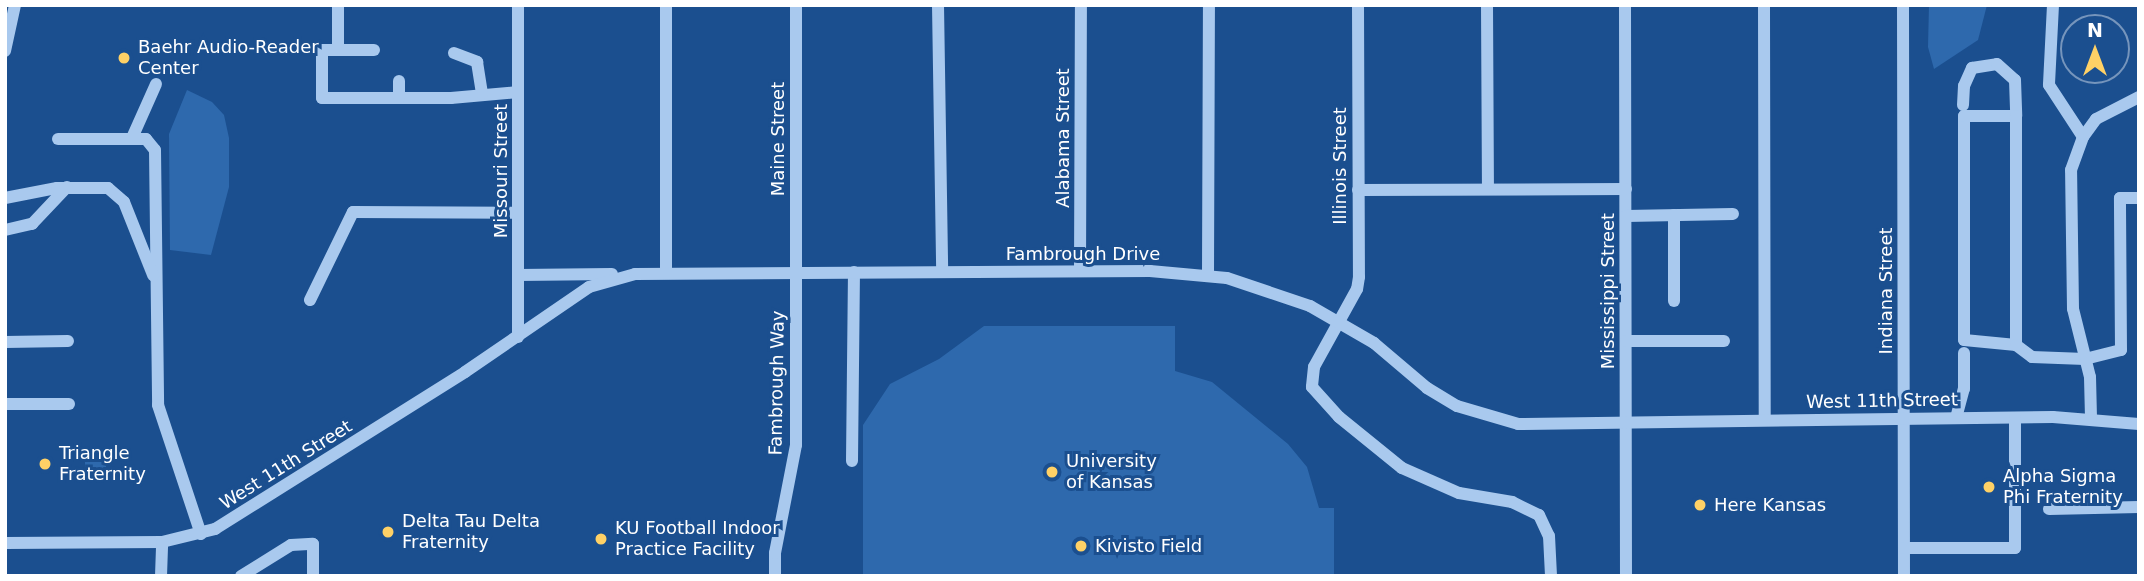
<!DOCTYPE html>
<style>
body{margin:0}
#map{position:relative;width:2144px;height:581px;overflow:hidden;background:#1b4f8f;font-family:"DejaVu Sans",sans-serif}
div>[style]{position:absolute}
.green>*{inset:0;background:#2e69ad;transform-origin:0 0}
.minor>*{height:12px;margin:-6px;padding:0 6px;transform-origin:6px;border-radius:6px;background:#a9c9ee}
.dots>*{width:19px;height:19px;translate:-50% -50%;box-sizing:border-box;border:4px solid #1b4f8f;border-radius:50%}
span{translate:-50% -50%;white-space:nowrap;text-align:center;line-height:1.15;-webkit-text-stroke:6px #1b4f8f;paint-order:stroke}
.poi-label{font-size:18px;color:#fff}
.left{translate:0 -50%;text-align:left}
.street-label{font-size:18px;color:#fff}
.frame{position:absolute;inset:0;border:7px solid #fff;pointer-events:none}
.north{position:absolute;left:2060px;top:14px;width:70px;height:70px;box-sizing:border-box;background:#1b4f8f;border:2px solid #7695bc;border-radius:50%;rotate:0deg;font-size:19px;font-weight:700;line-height:28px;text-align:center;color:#fff}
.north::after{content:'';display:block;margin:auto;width:24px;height:32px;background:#ffd166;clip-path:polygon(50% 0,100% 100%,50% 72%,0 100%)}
</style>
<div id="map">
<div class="green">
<i style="clip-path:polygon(1929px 5px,1987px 5px,1978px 40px,1934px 69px,1928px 47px)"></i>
<i style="clip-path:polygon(187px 90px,212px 102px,224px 115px,229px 138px,229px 187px,211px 255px,170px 250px,169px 134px)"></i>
<i style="clip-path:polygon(984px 326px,1175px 326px,1175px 371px,1212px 382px,1288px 444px,1307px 467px,1319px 508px,1334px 508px,1334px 576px,863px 576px,863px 425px,890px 384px,939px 359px)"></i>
<i style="left:85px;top:449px;width:21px;height:30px"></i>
</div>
<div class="minor">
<i style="left:666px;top:5px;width:268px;rotate:90deg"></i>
<i style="left:938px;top:5px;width:266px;rotate:89.1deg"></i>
<i style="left:1358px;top:5px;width:272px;rotate:89.8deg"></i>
<i style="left:1359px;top:277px;width:12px;rotate:99deg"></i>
<i style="left:1357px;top:289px;width:89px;rotate:118.9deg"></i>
<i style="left:1314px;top:367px;width:20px;rotate:96deg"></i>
<i style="left:1312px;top:387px;width:40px;rotate:48deg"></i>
<i style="left:1339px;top:417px;width:81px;rotate:39deg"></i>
<i style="left:1402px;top:468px;width:62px;rotate:23.7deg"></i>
<i style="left:1459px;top:493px;width:54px;rotate:9.6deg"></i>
<i style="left:1512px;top:502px;width:30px;rotate:26deg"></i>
<i style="left:1539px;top:515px;width:23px;rotate:65deg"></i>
<i style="left:1549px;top:536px;width:40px;rotate:87.1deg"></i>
<i style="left:1487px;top:5px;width:184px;rotate:89.7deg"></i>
<i style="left:1625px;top:5px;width:571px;rotate:89.9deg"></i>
<i style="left:1764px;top:5px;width:415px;rotate:89.9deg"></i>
<i style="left:1903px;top:5px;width:571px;rotate:89.9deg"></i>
<i style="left:2053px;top:5px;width:80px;rotate:92.9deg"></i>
<i style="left:2049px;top:85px;width:62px;rotate:56.8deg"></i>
<i style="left:338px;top:50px;width:45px;rotate:-90deg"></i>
<i style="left:374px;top:50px;width:52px;rotate:180deg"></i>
<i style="left:322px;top:50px;width:48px;rotate:90deg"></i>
<i style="left:322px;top:98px;width:129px"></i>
<i style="left:451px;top:98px;width:67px;rotate:-5.1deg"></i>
<i style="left:5px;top:51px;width:47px;rotate:-77.7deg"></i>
<i style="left:454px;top:53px;width:25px;rotate:21deg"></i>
<i style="left:477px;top:62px;width:32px;rotate:81deg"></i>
<i style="left:399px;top:98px;width:17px;rotate:-90deg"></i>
<i style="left:1963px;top:105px;width:19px;rotate:-87deg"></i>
<i style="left:1964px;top:86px;width:20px;rotate:-66deg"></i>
<i style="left:1972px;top:68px;width:25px;rotate:-9deg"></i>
<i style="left:1997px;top:64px;width:24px;rotate:42deg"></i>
<i style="left:2015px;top:80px;width:36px;rotate:88deg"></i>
<i style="left:132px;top:138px;width:59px;rotate:-66deg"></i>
<i style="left:58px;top:139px;width:88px"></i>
<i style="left:146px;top:139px;width:14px;rotate:51deg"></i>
<i style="left:155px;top:150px;width:255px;rotate:89.3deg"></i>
<i style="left:158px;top:405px;width:136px;rotate:71.6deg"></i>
<i style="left:1358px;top:190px;width:268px;rotate:-0.2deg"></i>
<i style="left:5px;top:198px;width:53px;rotate:-10.9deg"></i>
<i style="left:57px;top:188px;width:51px"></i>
<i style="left:108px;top:188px;width:21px;rotate:41deg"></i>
<i style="left:124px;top:202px;width:79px;rotate:68.3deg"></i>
<i style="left:1674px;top:215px;width:86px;rotate:90deg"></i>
<i style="left:1626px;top:216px;width:107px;rotate:-1.1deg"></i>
<i style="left:5px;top:230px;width:28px;rotate:-13deg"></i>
<i style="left:32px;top:224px;width:51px;rotate:-46.6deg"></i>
<i style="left:1080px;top:271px;width:266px;rotate:-89.8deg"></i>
<i style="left:518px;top:275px;width:94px;rotate:-0.6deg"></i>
<i style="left:1208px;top:275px;width:270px;rotate:-89.8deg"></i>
<i style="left:310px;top:300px;width:98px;rotate:-64deg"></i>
<i style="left:353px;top:212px;width:165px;rotate:0.3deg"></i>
<i style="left:518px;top:337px;width:332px;rotate:-90deg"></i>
<i style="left:1626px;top:341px;width:98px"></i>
<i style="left:5px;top:342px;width:63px;rotate:-0.9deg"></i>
<i style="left:2016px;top:345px;width:52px;rotate:-174.5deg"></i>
<i style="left:1964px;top:340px;width:224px;rotate:-90deg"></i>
<i style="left:1964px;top:116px;width:52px"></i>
<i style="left:2016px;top:116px;width:229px;rotate:90deg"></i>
<i style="left:2016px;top:345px;width:20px;rotate:37deg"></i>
<i style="left:2032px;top:357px;width:53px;rotate:2.2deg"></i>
<i style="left:2085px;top:359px;width:37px;rotate:-14deg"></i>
<i style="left:2121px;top:350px;width:152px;rotate:-90.4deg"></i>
<i style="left:2120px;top:198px;width:19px"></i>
<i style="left:5px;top:404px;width:64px"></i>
<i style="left:1956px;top:418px;width:30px;rotate:-75deg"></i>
<i style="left:1964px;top:389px;width:36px;rotate:-90deg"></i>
<i style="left:2091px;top:418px;width:41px;rotate:-91.4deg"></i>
<i style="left:2090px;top:377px;width:70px;rotate:-104deg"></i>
<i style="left:2073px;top:309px;width:139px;rotate:-90.8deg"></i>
<i style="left:2071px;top:170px;width:35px;rotate:-70deg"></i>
<i style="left:2083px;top:137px;width:22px;rotate:-54deg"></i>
<i style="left:2096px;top:119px;width:48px;rotate:-27.1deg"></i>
<i style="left:852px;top:461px;width:189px;rotate:-89.4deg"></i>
<i style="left:2049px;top:509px;width:90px;rotate:-1.3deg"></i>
<i style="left:5px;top:543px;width:157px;rotate:-0.4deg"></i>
<i style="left:162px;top:542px;width:55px;rotate:-13.8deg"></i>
<i style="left:215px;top:529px;width:295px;rotate:-32.1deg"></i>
<i style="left:465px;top:372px;width:150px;rotate:-34.4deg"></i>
<i style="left:589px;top:287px;width:48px;rotate:-15.8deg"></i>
<i style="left:635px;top:274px;width:515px;rotate:-0.33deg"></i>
<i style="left:1150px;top:271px;width:77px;rotate:5.2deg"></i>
<i style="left:1227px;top:278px;width:88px;rotate:18.6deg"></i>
<i style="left:1310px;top:306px;width:74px;rotate:30deg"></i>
<i style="left:1374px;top:343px;width:70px;rotate:40.3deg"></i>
<i style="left:1427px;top:388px;width:35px;rotate:31deg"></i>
<i style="left:1457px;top:406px;width:64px;rotate:16.4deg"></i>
<i style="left:1518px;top:424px;width:535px;rotate:-0.75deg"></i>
<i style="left:2053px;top:417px;width:86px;rotate:4.7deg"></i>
<i style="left:1904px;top:548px;width:111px"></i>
<i style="left:2015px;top:548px;width:130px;rotate:-90deg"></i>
<i style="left:161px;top:576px;width:34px;rotate:-88deg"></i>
<i style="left:241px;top:576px;width:59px;rotate:-31.8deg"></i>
<i style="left:291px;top:545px;width:22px;rotate:-3deg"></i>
<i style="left:313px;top:544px;width:32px;rotate:90deg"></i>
<i style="left:775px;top:576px;width:23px;rotate:-90deg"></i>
<i style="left:775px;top:553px;width:110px;rotate:-79deg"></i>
<i style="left:796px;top:445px;width:440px;rotate:-90deg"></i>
</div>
<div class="dots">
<i style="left:124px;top:58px;background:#ffd166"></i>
<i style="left:45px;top:464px;background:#ffd166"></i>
<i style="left:1052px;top:472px;background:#ffd166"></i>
<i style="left:1989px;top:487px;background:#ffd166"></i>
<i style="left:1700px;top:505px;background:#ffd166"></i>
<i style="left:388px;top:532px;background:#ffd166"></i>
<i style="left:601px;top:539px;background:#ffd166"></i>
<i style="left:1081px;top:546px;background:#ffd166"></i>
</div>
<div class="poi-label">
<span class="left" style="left:138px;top:58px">Baehr Audio-Reader<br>Center</span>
<span class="left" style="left:59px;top:464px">Triangle<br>Fraternity</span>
<span class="left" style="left:1066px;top:472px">University<br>of Kansas</span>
<span class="left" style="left:2003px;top:487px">Alpha Sigma<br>Phi Fraternity</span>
<span class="left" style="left:1714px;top:505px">Here Kansas</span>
<span class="left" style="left:402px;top:532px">Delta Tau Delta<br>Fraternity</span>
<span class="left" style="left:615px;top:539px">KU Football Indoor<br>Practice Facility</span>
<span class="left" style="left:1095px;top:546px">Kivisto Field</span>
</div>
<div class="street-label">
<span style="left:1063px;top:138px;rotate:-90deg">Alabama Street</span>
<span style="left:778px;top:139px;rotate:-90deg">Maine Street</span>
<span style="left:1340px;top:166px;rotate:-90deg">Illinois Street</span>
<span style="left:501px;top:171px;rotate:-90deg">Missouri Street</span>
<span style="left:1083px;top:254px">Fambrough Drive</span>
<span style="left:1608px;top:291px;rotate:-90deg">Mississippi Street</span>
<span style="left:1886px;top:291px;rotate:-90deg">Indiana Street</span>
<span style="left:777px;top:383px;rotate:-89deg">Fambrough Way</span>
<span style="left:1882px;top:401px;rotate:-1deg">West 11th Street</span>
<span style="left:286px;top:465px;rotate:-32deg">West 11th Street</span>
</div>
<div class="frame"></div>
<div class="north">N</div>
</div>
